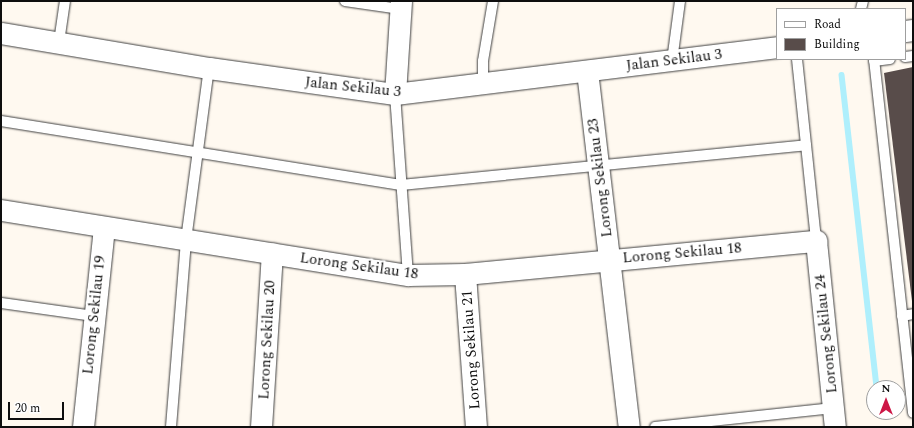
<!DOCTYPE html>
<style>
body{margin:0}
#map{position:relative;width:914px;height:428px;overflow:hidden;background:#fff9f0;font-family:Spectral,serif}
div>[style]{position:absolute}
.stream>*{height:5.5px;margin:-2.75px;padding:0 2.75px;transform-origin:2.75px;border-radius:2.75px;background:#afeffc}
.building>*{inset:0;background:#584c4a}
.roads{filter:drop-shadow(0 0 1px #414141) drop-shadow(0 0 1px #414141)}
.service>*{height:10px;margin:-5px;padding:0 5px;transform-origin:5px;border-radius:5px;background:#fff}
.minor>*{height:21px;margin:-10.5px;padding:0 10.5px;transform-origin:10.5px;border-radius:10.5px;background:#fff}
span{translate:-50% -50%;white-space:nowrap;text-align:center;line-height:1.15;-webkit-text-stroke:4px #fff;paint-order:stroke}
.street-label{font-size:15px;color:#0e0e0e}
.frame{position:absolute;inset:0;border:2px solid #0e0e0e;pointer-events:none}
.legend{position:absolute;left:776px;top:8px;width:130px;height:52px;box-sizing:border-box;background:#fff;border:1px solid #9f9f9f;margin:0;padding:5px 7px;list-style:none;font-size:12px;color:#0e0e0e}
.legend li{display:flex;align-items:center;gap:8px;height:20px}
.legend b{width:20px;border:1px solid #9f9f9f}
.north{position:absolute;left:866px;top:380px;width:40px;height:40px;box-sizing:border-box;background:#fff;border:1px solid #9f9f9f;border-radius:50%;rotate:0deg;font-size:11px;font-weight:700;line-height:16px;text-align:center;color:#0e0e0e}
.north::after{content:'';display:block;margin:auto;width:14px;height:18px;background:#cd1746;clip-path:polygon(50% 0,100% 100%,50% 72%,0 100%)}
.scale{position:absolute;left:8px;top:402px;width:56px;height:18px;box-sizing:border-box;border:2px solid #0e0e0e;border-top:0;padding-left:5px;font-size:12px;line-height:14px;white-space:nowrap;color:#0e0e0e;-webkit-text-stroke:3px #fff;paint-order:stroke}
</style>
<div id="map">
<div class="stream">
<i style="left:842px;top:75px;width:315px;rotate:83.6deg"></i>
</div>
<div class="building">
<i style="clip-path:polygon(913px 67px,913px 301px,912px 301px,884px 73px)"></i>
</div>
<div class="roads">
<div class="service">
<i style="left:345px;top:1px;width:56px;rotate:8.3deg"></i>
<i style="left:861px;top:9px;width:8px;rotate:-76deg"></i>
<i style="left:59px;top:42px;width:41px;rotate:-81.7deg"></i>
<i style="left:905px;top:57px;width:8px;rotate:-7deg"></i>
<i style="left:797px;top:59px;width:183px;rotate:84deg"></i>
<i style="left:874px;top:59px;width:356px;rotate:83.7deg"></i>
<i style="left:672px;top:61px;width:61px;rotate:-82.4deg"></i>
<i style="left:874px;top:61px;width:16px;rotate:-7deg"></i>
<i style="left:483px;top:84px;width:23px;rotate:-90deg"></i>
<i style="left:483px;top:61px;width:61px;rotate:-80.5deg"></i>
<i style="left:395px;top:94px;width:181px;rotate:85.9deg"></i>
<i style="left:1px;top:121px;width:405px;rotate:9.1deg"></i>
<i style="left:401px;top:185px;width:407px;rotate:-5.6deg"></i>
<i style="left:1px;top:303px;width:94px;rotate:8deg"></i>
<i style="left:902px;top:316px;width:11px;rotate:-10deg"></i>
<i style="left:171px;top:427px;width:188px;rotate:-85.4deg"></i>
<i style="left:186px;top:240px;width:174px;rotate:-82.4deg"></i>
<i style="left:655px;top:427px;width:179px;rotate:-6.1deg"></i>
</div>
<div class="minor">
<i style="left:905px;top:31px;width:8px;rotate:-7deg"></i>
<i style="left:1px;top:33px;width:211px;rotate:9.6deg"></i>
<i style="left:209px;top:68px;width:188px;rotate:8deg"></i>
<i style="left:395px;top:94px;width:385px;rotate:-7deg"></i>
<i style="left:587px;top:71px;width:358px;rotate:83.3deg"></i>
<i style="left:395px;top:94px;width:93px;rotate:-86.3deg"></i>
<i style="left:1px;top:210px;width:412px;rotate:9.1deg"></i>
<i style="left:408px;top:275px;width:57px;rotate:-1deg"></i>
<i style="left:465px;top:274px;width:353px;rotate:-5.4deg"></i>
<i style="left:816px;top:241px;width:187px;rotate:84.2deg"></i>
<i style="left:465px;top:274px;width:153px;rotate:85.9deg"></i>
<i style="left:83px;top:427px;width:201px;rotate:-84deg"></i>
<i style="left:261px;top:427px;width:174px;rotate:-86.4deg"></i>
</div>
</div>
<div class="street-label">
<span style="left:674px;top:60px;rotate:-7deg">Jalan Sekilau 3</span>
<span style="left:353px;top:87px;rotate:6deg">Jalan Sekilau 3</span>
<span style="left:600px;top:178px;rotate:-97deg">Lorong Sekilau 23</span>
<span style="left:682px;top:253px;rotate:-5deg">Lorong Sekilau 18</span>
<span style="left:359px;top:266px;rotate:8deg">Lorong Sekilau 18</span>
<span style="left:94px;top:315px;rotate:-84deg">Lorong Sekilau 19</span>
<span style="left:826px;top:334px;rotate:-96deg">Lorong Sekilau 24</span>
<span style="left:267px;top:340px;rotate:-87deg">Lorong Sekilau 20</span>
<span style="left:471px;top:350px;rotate:-94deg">Lorong Sekilau 21</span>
</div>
<div class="frame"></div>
<ul class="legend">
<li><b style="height:5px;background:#fff"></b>Road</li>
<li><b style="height:11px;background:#584c4a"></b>Building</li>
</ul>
<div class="north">N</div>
<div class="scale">20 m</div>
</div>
